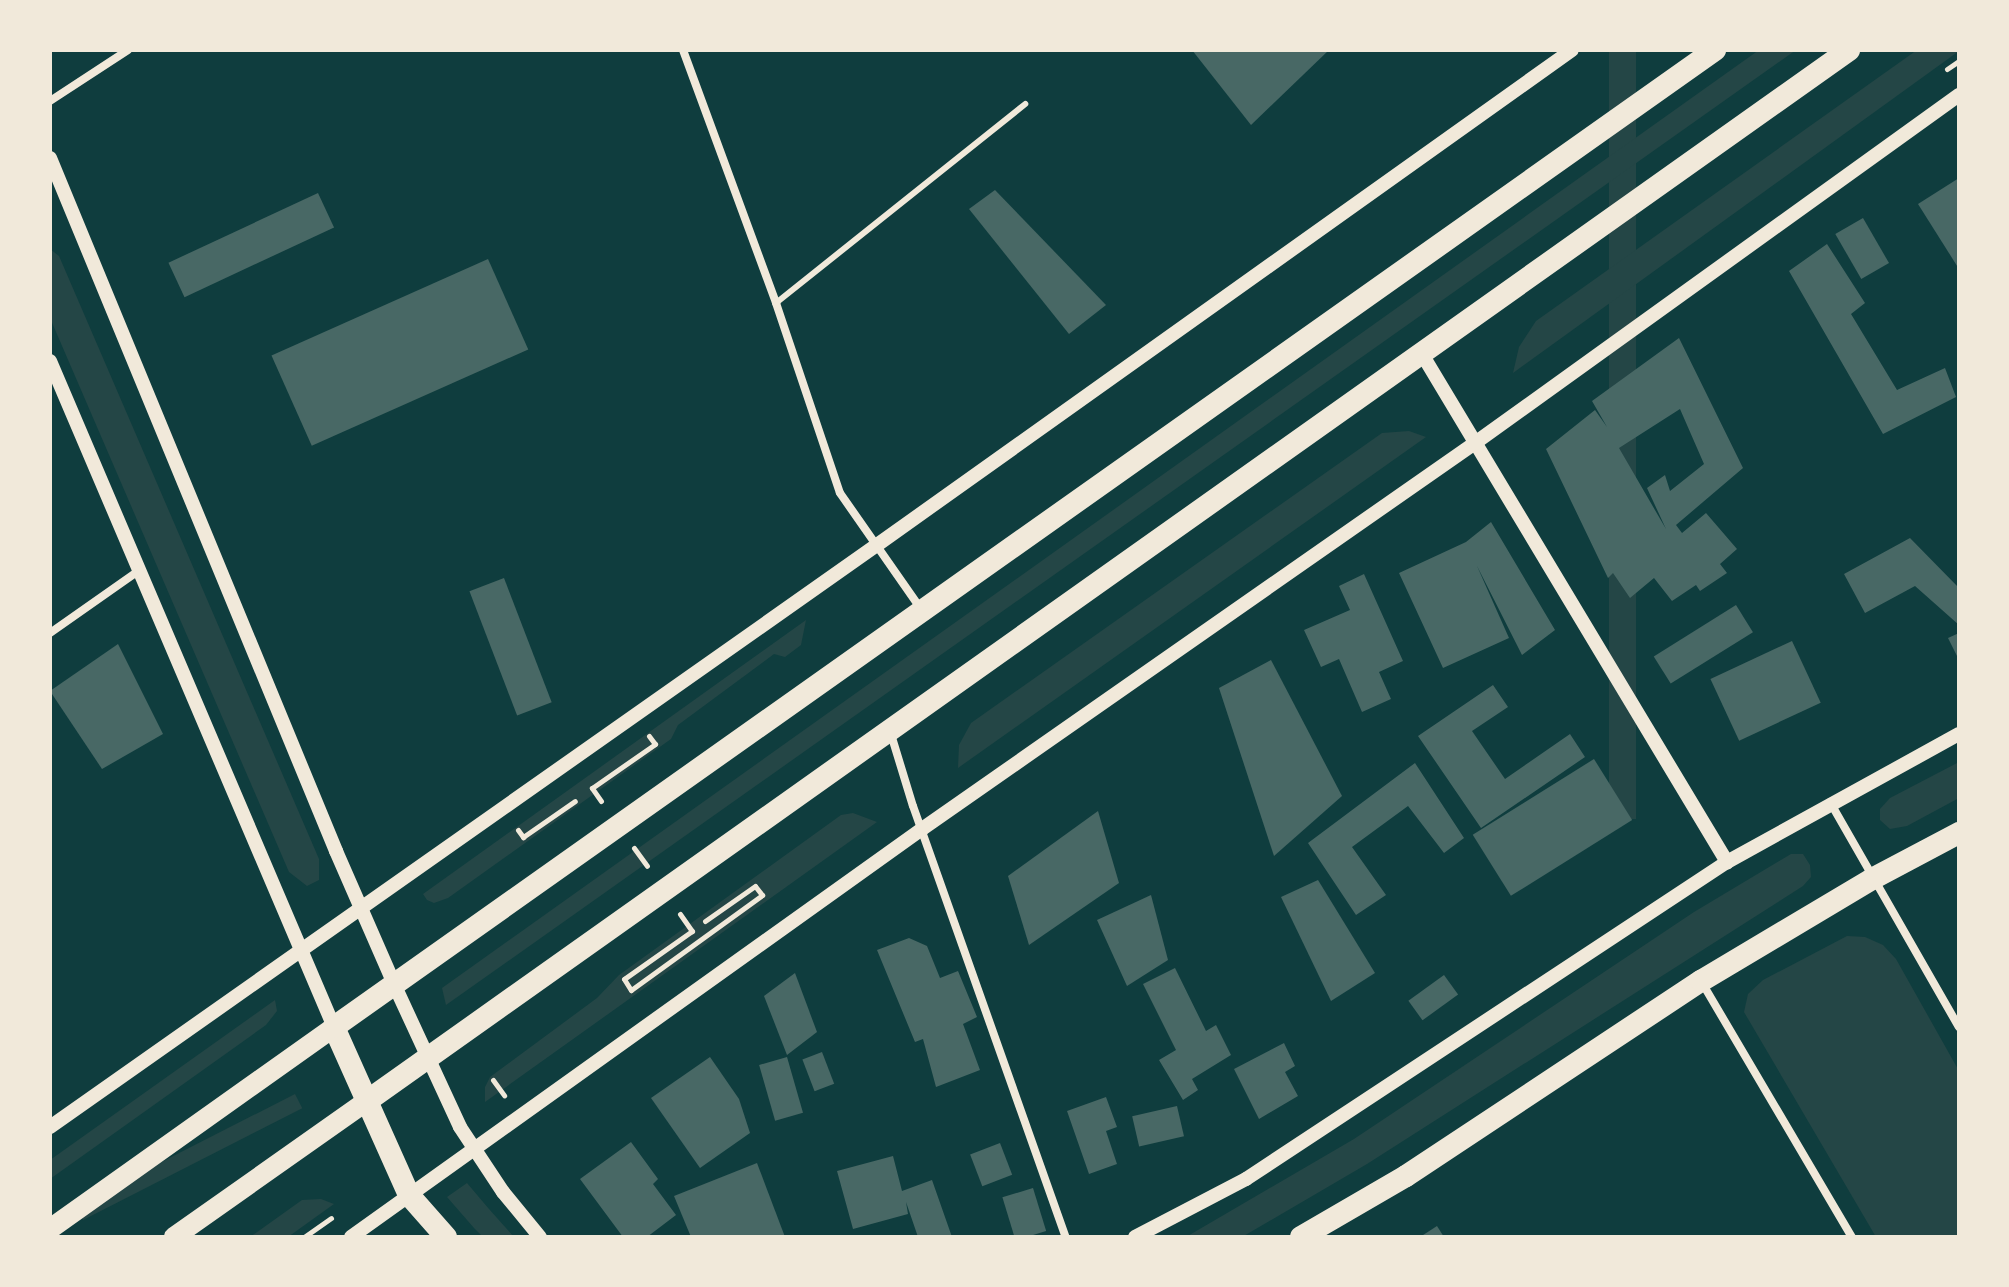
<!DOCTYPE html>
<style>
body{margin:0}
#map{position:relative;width:2009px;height:1287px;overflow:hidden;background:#0f3d3e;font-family:"PT Serif",serif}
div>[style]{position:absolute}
.green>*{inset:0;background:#244646;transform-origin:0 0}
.building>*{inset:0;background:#486865;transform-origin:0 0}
.path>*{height:5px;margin:-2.5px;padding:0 2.5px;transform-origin:2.5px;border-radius:2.5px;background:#f1e9da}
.service>*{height:6px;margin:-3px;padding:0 3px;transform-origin:3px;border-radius:3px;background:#f1e9da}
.minor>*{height:8px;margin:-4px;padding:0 4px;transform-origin:4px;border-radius:4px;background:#f1e9da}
.tertiary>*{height:14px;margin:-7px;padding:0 7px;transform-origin:7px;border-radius:7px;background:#f1e9da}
.primary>*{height:20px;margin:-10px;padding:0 10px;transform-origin:10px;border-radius:10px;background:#f1e9da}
.trunk>*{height:22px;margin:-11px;padding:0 11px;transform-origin:11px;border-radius:11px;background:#f1e9da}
span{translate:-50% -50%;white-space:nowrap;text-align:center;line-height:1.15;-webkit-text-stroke:8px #f1e9da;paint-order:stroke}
.frame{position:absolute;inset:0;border:52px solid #f1e9da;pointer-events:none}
</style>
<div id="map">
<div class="green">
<i style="left:1609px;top:50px;width:27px;height:769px"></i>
<i style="clip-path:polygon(1759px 50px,1796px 50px,446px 1005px,442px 988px)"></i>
<i style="clip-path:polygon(1917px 50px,1959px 51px,1513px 373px,1519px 347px,1536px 321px)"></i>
<i style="clip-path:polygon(50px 249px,59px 256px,319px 859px,319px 880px,307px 886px,289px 872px,50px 318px)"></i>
<i style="clip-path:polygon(1409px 431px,1426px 437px,958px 768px,959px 745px,971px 723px,1382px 433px)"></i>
<i style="clip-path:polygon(806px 620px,801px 645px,785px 657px,774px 654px,678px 725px,671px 739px,448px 898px,434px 903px,427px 900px,423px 894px)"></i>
<i style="clip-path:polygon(1959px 762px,1959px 798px,1907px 826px,1890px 829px,1880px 820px,1880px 809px,1890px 798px)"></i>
<i style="clip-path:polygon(853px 813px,877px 822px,485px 1102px,485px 1087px,490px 1077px,597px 998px,619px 975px,841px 815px)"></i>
<i style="clip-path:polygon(1791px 854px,1803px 854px,1810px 865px,1811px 877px,1803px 886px,1367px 1164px,1242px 1237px,1186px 1237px,1354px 1139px,1694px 912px)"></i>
<i style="clip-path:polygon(1847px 936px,1865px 937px,1883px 945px,1896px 959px,1959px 1071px,1959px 1237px,1876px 1237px,1744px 1012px,1748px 994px,1763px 980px)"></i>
<i style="clip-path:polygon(275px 1000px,277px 1011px,266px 1025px,50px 1179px,50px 1160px)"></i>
<i style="left:295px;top:1094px;width:16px;height:246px;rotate:63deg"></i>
<i style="clip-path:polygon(467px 1183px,489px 1209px,514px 1237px,483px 1237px,474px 1228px,447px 1197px)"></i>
<i style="clip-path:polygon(321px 1199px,334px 1204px,288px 1237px,250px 1237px,302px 1200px)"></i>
</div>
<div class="building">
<i style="clip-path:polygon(1192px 50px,1329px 50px,1251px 125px)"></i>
<i style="clip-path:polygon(1959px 178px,1959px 269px,1918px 204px)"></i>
<i style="clip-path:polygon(995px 190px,1106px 305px,1069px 334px,969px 209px)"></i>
<i style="left:318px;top:193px;width:38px;height:165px;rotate:65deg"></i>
<i style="left:1863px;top:218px;width:52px;height:32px;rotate:60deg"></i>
<i style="clip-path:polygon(1827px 244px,1865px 303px,1851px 314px,1897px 390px,1945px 368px,1956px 397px,1883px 434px,1789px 271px)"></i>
<i style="left:488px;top:259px;width:99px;height:237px;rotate:66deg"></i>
<i style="clip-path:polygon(evenodd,1679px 338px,1743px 468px,1676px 525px,1682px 533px,1706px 513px,1737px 549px,1720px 564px,1727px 573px,1700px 591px,1696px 585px,1672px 601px,1654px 578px,1630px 598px,1613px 573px,1608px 578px,1546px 449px,1595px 410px,1607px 427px,1592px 401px,1679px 338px,1680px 409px,1704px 464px,1670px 491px,1665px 475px,1647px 488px,1666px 529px,1619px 448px,1680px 409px)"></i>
<i style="clip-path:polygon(1491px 522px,1555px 630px,1522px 655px,1477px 566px,1509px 638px,1443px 668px,1399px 573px,1466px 542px)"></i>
<i style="clip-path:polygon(1910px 538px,1959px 588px,1959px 625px,1915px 586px,1865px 613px,1844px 574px)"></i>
<i style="clip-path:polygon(1364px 574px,1403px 661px,1379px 672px,1391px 699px,1362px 712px,1339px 659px,1321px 667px,1304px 630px,1350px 610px,1339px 586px)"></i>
<i style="left:504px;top:578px;width:133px;height:37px;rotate:69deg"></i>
<i style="left:1736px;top:605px;width:32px;height:97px;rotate:58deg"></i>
<i style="clip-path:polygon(1959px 633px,1959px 660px,1948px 638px)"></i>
<i style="left:1792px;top:641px;width:68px;height:90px;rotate:65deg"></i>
<i style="clip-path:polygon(118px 644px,163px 734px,102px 769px,50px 691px)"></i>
<i style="clip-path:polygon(1271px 660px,1342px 796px,1274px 856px,1219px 688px)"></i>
<i style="clip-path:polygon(1493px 685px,1508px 707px,1472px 731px,1505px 779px,1570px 734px,1585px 757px,1481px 828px,1418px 736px)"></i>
<i style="left:1594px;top:759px;width:72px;height:143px;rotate:58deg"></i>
<i style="clip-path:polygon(1415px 763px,1464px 838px,1444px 853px,1408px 806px,1352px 847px,1386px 895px,1356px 915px,1308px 843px)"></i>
<i style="clip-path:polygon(1098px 811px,1119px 883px,1029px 945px,1008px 876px)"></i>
<i style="clip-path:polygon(1318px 880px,1375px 973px,1331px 1001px,1281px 897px)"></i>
<i style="clip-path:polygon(1151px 895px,1168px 960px,1127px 986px,1097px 920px)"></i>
<i style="clip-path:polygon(909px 938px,927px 946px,940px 978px,958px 971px,977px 1017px,963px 1024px,980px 1070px,936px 1087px,923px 1039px,915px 1042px,877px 950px)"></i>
<i style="clip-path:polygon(1175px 968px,1206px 1031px,1216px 1025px,1231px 1055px,1192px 1079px,1198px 1090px,1183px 1100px,1159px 1060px,1176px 1050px,1143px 984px)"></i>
<i style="clip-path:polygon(795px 973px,817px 1032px,787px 1055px,764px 996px)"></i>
<i style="left:1444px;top:975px;width:24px;height:44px;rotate:54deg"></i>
<i style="clip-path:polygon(1284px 1043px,1295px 1066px,1285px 1072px,1298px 1096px,1259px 1119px,1234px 1069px)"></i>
<i style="left:822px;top:1052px;width:34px;height:21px;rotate:69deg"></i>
<i style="clip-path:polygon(710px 1057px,739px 1099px,750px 1133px,700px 1168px,651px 1098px)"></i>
<i style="left:787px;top:1057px;width:58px;height:29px;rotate:74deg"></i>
<i style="clip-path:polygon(1106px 1097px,1117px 1127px,1106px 1131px,1117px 1164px,1089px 1174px,1067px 1111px)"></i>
<i style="left:1177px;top:1106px;width:31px;height:46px;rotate:77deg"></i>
<i style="clip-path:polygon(631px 1142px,658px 1179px,653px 1184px,676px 1215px,647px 1237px,623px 1237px,580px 1179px)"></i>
<i style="left:1000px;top:1143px;width:34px;height:32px;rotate:69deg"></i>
<i style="clip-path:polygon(893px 1156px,902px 1191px,932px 1180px,952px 1237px,918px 1237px,906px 1202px,908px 1214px,853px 1229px,837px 1171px)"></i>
<i style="clip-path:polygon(757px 1163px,785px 1237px,691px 1237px,674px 1196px)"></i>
<i style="left:1033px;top:1188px;width:45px;height:32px;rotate:73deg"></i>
<i style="clip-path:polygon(1437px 1226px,1444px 1237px,1420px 1237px)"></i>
</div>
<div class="path">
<i style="left:1947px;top:69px;width:14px;rotate:-34deg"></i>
<i style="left:601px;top:801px;width:16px;rotate:-125deg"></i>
<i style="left:592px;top:788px;width:77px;rotate:-34.9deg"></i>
<i style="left:655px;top:744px;width:10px;rotate:-127deg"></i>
<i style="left:518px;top:830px;width:9px;rotate:54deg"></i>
<i style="left:523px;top:837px;width:63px;rotate:-34.7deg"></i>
<i style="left:634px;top:848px;width:22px;rotate:54deg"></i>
<i style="left:680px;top:914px;width:21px;rotate:55deg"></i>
<i style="left:692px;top:931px;width:83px;rotate:144.8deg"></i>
<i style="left:624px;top:979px;width:13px;rotate:58deg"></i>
<i style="left:631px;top:990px;width:162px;rotate:-35.9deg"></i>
<i style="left:762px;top:895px;width:11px;rotate:-128deg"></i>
<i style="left:755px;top:886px;width:61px;rotate:145deg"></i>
<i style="left:493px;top:1080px;width:19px;rotate:54deg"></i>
<i style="left:304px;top:1237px;width:33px;rotate:-35deg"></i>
</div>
<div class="service">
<i style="left:776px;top:303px;width:319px;rotate:-38.6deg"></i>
</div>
<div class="minor">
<i style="left:683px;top:50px;width:270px;rotate:69.8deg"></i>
<i style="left:776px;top:303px;width:200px;rotate:71.4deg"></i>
<i style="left:840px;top:493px;width:141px;rotate:55.1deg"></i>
<i style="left:50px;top:101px;width:93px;rotate:-33.2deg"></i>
<i style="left:50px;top:633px;width:111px;rotate:-35.1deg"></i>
<i style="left:890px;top:731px;width:78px;rotate:73deg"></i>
<i style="left:913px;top:806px;width:457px;rotate:70.5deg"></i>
<i style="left:1830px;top:802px;width:259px;rotate:60.2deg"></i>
<i style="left:1701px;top:981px;width:297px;rotate:59.5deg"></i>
</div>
<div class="tertiary">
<i style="left:50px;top:158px;width:750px;rotate:67.57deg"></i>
<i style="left:336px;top:851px;width:145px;rotate:66.4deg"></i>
<i style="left:394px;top:984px;width:157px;rotate:65.2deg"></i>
<i style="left:460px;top:1127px;width:78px;rotate:56.5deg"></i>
<i style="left:503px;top:1192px;width:58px;rotate:50.6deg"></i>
<i style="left:1422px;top:354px;width:593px;rotate:59.02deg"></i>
<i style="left:50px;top:361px;width:724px;rotate:66.91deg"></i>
<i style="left:50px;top:1127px;width:1011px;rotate:-35.14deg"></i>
<i style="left:877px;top:545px;width:853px;rotate:-35.46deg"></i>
<i style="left:351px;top:1237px;width:702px;rotate:-35.55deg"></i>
<i style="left:922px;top:829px;width:674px;rotate:-34.92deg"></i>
<i style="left:1475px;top:443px;width:596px;rotate:-35.72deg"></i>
<i style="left:1135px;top:1237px;width:125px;rotate:-27.6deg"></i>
<i style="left:1246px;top:1179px;width:576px;rotate:-33.39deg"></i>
<i style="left:1727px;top:862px;width:265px;rotate:-28.9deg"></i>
</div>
<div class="primary">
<i style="left:50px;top:1229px;width:349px;rotate:-35.4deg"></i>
<i style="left:174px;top:1237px;width:236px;rotate:-35.2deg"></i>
</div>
<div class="trunk">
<i style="left:367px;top:1101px;width:1817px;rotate:-35.34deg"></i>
<i style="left:446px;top:1237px;width:56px;rotate:-131.4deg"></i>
<i style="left:409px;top:1195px;width:184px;rotate:-114.1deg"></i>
<i style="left:334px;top:1027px;width:1692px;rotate:-35.28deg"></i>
<i style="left:1301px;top:1237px;width:121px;rotate:-30.2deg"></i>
<i style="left:1406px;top:1176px;width:354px;rotate:-33.5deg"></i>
<i style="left:1701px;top:981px;width:199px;rotate:-30.8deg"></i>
<i style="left:1872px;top:879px;width:98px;rotate:-27.9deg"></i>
</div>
<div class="frame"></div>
</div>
